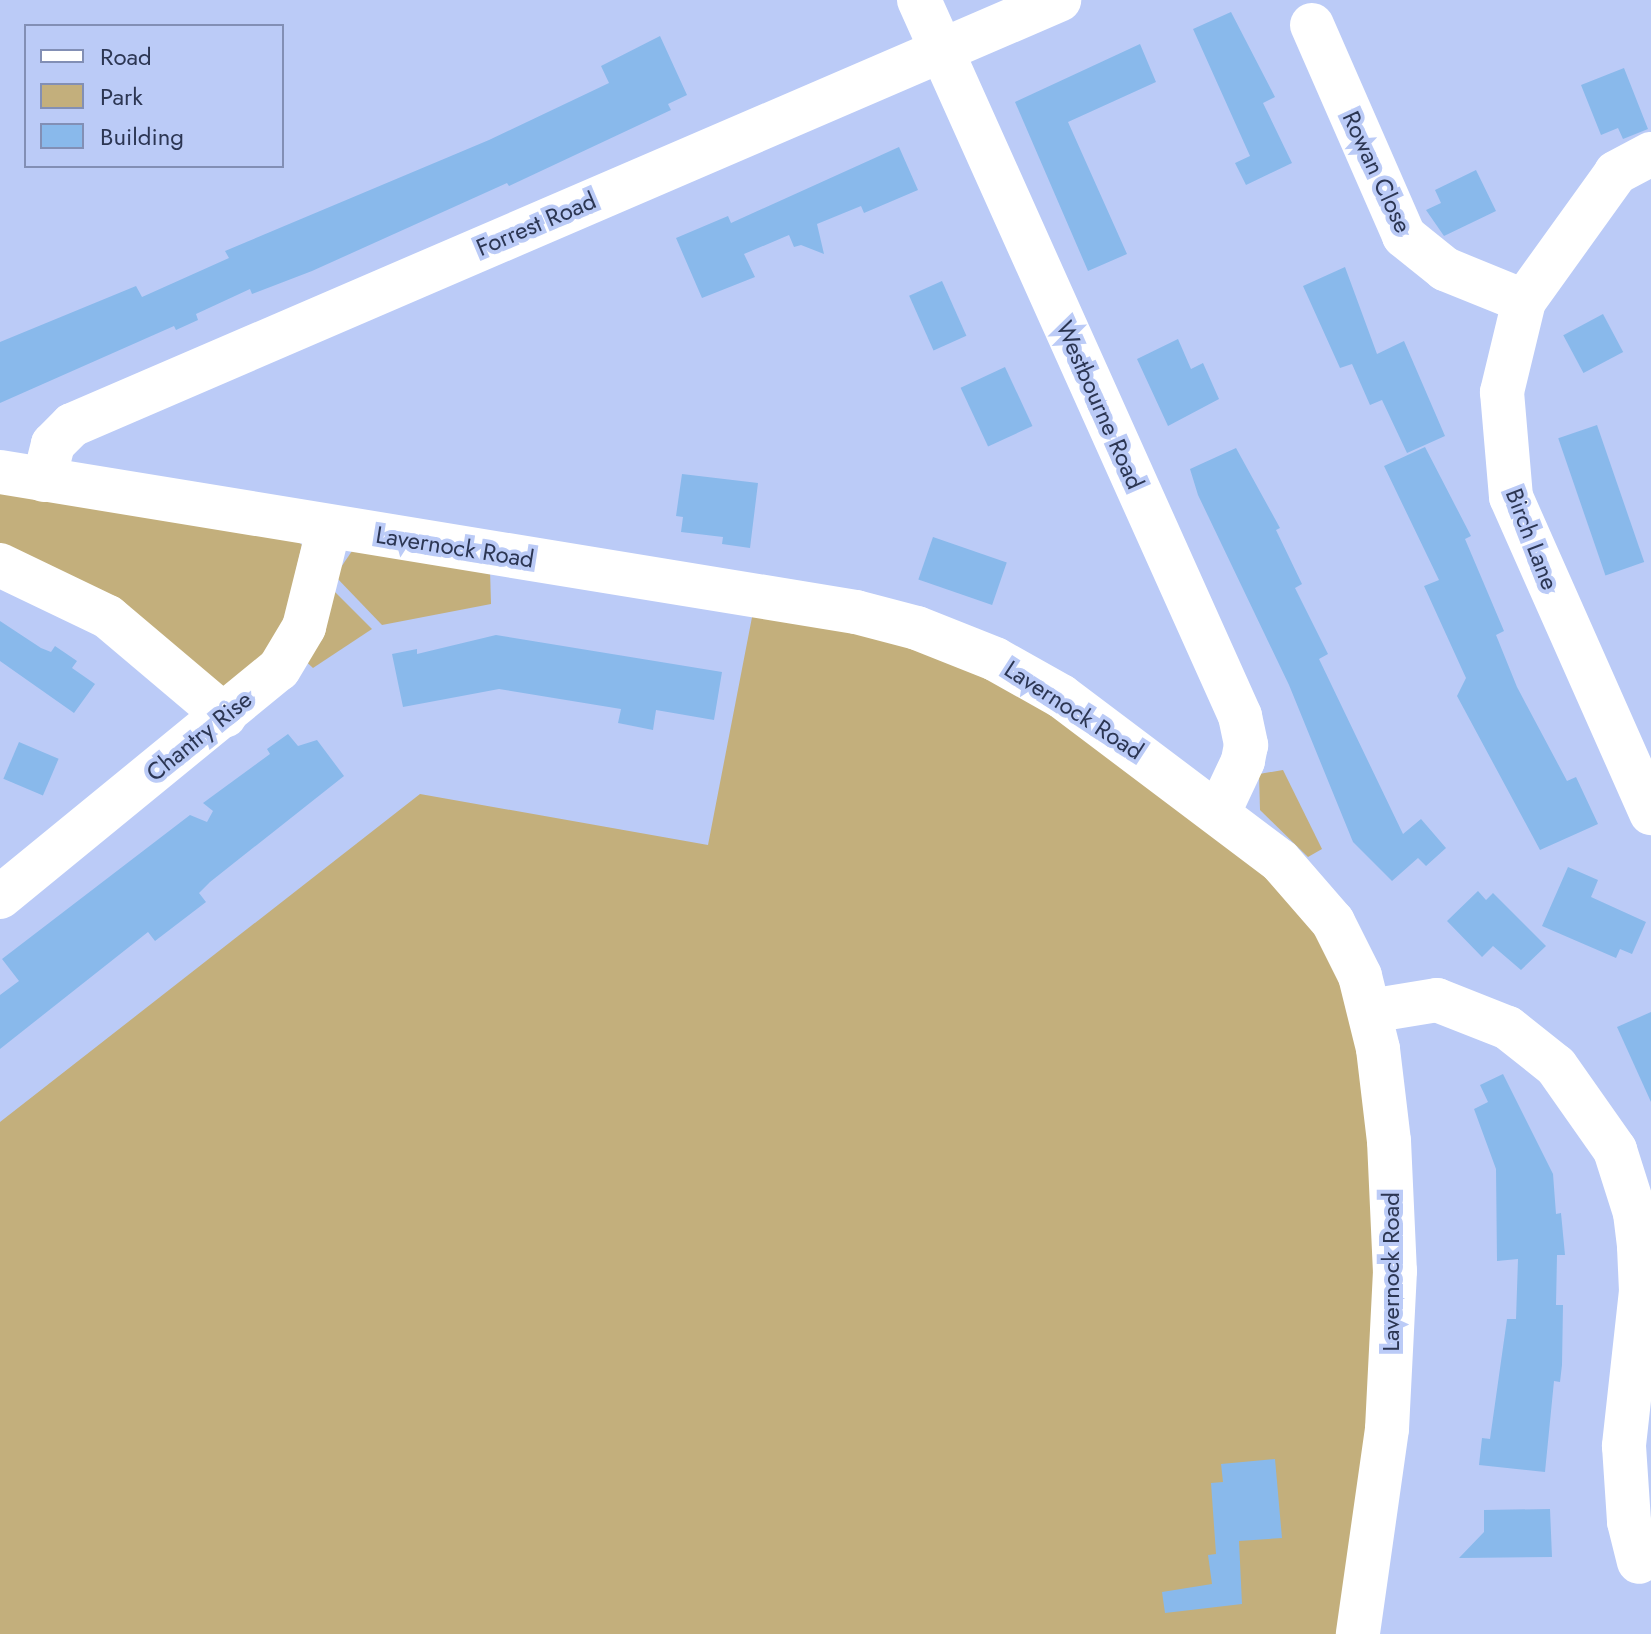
<!DOCTYPE html>
<style>
body{margin:0}
#map{position:relative;width:1651px;height:1634px;overflow:hidden;background:#bbcbf7;font-family:Jost,sans-serif}
div>[style]{position:absolute}
.green>*{inset:0;background:#c3af7c}
.building>*{inset:0;background:#89b9eb;transform-origin:0 0}
.minor>*{height:44px;margin:-22px;padding:0 22px;transform-origin:22px;border-radius:22px;background:#fff}
.major>*{height:44px;margin:-22px;padding:0 22px;transform-origin:22px;border-radius:22px;background:#fff}
span{translate:-50% -50%;white-space:nowrap;text-align:center;line-height:1.15;-webkit-text-stroke:8px #bbcbf7;paint-order:stroke}
.street-label{font-size:24px;color:#2c3653}
.legend{position:absolute;left:24px;top:24px;width:260px;height:144px;box-sizing:border-box;background:#bbcbf7;border:2px solid #828fb5;margin:0;padding:10px 14px;list-style:none;font-size:24px;color:#2c3653}
.legend li{display:flex;align-items:center;gap:16px;height:40px}
.legend b{width:40px;border:2px solid #828fb5}
</style>
<div id="map">
<div class="green">
<i style="clip-path:polygon(0 491px,294px 537px,302px 545px,277px 651px,225px 687px,0 552px)"></i>
<i style="clip-path:polygon(352px 551px,490px 570px,491px 604px,382px 625px,335px 576px)"></i>
<i style="clip-path:polygon(330px 587px,372px 629px,313px 668px,301px 657px)"></i>
<i style="clip-path:polygon(753px 612px,876px 635px,993px 680px,1047px 712px,1238px 852px,1303px 911px,1344px 986px,1367px 1094px,1376px 1340px,1341px 1634px,0 1634px,0 1122px,420px 794px,708px 845px)"></i>
<i style="clip-path:polygon(1283px 770px,1322px 849px,1308px 857px,1260px 810px,1259px 774px)"></i>
</div>
<div class="building">
<i style="clip-path:polygon(1231px 12px,1275px 97px,1263px 103px,1292px 163px,1246px 185px,1235px 163px,1250px 156px,1193px 29px)"></i>
<i style="clip-path:polygon(660px 36px,687px 95px,668px 104px,671px 110px,509px 186px,507px 183px,312px 271px,252px 294px,250px 289px,196px 314px,198px 320px,176px 330px,174px 326px,0 403px,0 342px,136px 286px,142px 297px,229px 258px,225px 251px,489px 140px,609px 83px,601px 66px)"></i>
<i style="clip-path:polygon(1140px 44px,1156px 82px,1068px 122px,1127px 254px,1088px 271px,1015px 102px)"></i>
<i style="clip-path:polygon(1624px 68px,1648px 129px,1623px 139px,1618px 128px,1601px 135px,1581px 85px)"></i>
<i style="clip-path:polygon(899px 147px,918px 190px,864px 213px,861px 206px,817px 224px,824px 254px,801px 245px,794px 247px,789px 235px,744px 254px,755px 277px,702px 298px,676px 238px,728px 216px,731px 223px)"></i>
<i style="clip-path:polygon(1476px 170px,1496px 211px,1444px 236px,1426px 210px,1441px 203px,1435px 190px)"></i>
<i style="clip-path:polygon(1345px 267px,1377px 354px,1404px 341px,1445px 436px,1407px 453px,1382px 400px,1370px 405px,1352px 364px,1340px 368px,1303px 286px)"></i>
<i style="left:942px;top:281px;width:60px;height:36px;rotate:66deg"></i>
<i style="left:1603px;top:314px;width:43px;height:45px;rotate:62deg"></i>
<i style="clip-path:polygon(1178px 339px,1191px 369px,1203px 363px,1219px 399px,1168px 426px,1137px 359px)"></i>
<i style="left:1005px;top:367px;width:65px;height:49px;rotate:65deg"></i>
<i style="left:1597px;top:425px;width:145px;height:41px;rotate:71deg"></i>
<i style="clip-path:polygon(1425px 447px,1471px 536px,1465px 539px,1504px 631px,1496px 635px,1517px 687px,1567px 781px,1576px 777px,1598px 824px,1540px 850px,1457px 696px,1466px 678px,1424px 586px,1439px 580px,1384px 466px)"></i>
<i style="clip-path:polygon(1236px 448px,1280px 528px,1276px 530px,1302px 584px,1295px 588px,1328px 654px,1319px 659px,1403px 834px,1421px 819px,1446px 848px,1426px 866px,1418px 858px,1392px 881px,1353px 842px,1289px 685px,1198px 495px,1190px 469px)"></i>
<i style="clip-path:polygon(682px 474px,758px 483px,750px 548px,722px 544px,723px 537px,681px 532px,683px 517px,676px 516px)"></i>
<i style="left:933px;top:537px;width:78px;height:45px;rotate:19deg"></i>
<i style="clip-path:polygon(0 621px,41px 648px,51px 652px,55px 646px,77px 661px,72px 668px,95px 684px,74px 713px,0 661px)"></i>
<i style="clip-path:polygon(496px 635px,722px 672px,714px 720px,656px 710px,653px 730px,618px 723px,621px 709px,499px 689px,403px 707px,392px 654px,417px 649px,417px 654px)"></i>
<i style="clip-path:polygon(288px 734px,298px 746px,317px 740px,344px 776px,210px 882px,199px 893px,206px 902px,155px 941px,148px 932px,0 1049px,0 995px,19px 981px,2px 959px,190px 815px,207px 822px,213px 811px,203px 803px,270px 754px,267px 749px)"></i>
<i style="left:19px;top:742px;width:43px;height:40px;rotate:23deg"></i>
<i style="clip-path:polygon(1568px 867px,1598px 880px,1591px 897px,1646px 922px,1632px 954px,1620px 949px,1616px 958px,1542px 926px)"></i>
<i style="clip-path:polygon(1478px 891px,1486px 900px,1493px 893px,1546px 946px,1521px 970px,1493px 946px,1482px 957px,1447px 921px)"></i>
<i style="clip-path:polygon(1651px 1012px,1651px 1102px,1617px 1027px)"></i>
<i style="clip-path:polygon(1503px 1074px,1553px 1174px,1556px 1214px,1561px 1213px,1565px 1255px,1557px 1255px,1556px 1305px,1563px 1305px,1562px 1365px,1560px 1382px,1554px 1381px,1545px 1472px,1479px 1465px,1482px 1438px,1490px 1439px,1507px 1319px,1516px 1319px,1518px 1259px,1497px 1261px,1496px 1169px,1474px 1109px,1488px 1102px,1480px 1085px)"></i>
<i style="clip-path:polygon(1275px 1459px,1282px 1538px,1239px 1541px,1242px 1604px,1165px 1613px,1162px 1592px,1212px 1584px,1208px 1555px,1216px 1554px,1211px 1483px,1223px 1482px,1221px 1464px)"></i>
<i style="clip-path:polygon(1550px 1509px,1552px 1557px,1459px 1558px,1484px 1532px,1484px 1510px)"></i>
</div>
<div class="minor">
<i style="left:919px;top:0;width:785px;rotate:65.85deg"></i>
<i style="left:1240px;top:716px;width:30px;rotate:78deg"></i>
<i style="left:1246px;top:745px;width:16px;rotate:101deg"></i>
<i style="left:1243px;top:761px;width:56px;rotate:115.2deg"></i>
<i style="left:1312px;top:25px;width:230px;rotate:66.4deg"></i>
<i style="left:1404px;top:236px;width:53px;rotate:38.8deg"></i>
<i style="left:1445px;top:269px;width:85px;rotate:22.1deg"></i>
<i style="left:1651px;top:154px;width:40px;rotate:152deg"></i>
<i style="left:1616px;top:173px;width:158px;rotate:125.7deg"></i>
<i style="left:1524px;top:301px;width:94px;rotate:103.6deg"></i>
<i style="left:1502px;top:392px;width:105px;rotate:85.1deg"></i>
<i style="left:1511px;top:497px;width:346px;rotate:66.1deg"></i>
<i style="left:44px;top:480px;width:37px;rotate:-76deg"></i>
<i style="left:53px;top:444px;width:27px;rotate:-45deg"></i>
<i style="left:72px;top:425px;width:1075px;rotate:-23.3deg"></i>
<i style="left:0;top:565px;width:120px;rotate:25.7deg"></i>
<i style="left:108px;top:617px;width:153px;rotate:40.2deg"></i>
<i style="left:0;top:897px;width:360px;rotate:-39.3deg"></i>
<i style="left:279px;top:669px;width:49px;rotate:-59.2deg"></i>
<i style="left:304px;top:627px;width:103px;rotate:-76deg"></i>
<i style="left:1370px;top:1011px;width:68px;rotate:-9.3deg"></i>
<i style="left:1437px;top:1000px;width:76px;rotate:21.5deg"></i>
<i style="left:1508px;top:1028px;width:61px;rotate:38.4deg"></i>
<i style="left:1556px;top:1066px;width:103px;rotate:54.9deg"></i>
<i style="left:1615px;top:1150px;width:66px;rotate:72.4deg"></i>
<i style="left:1635px;top:1213px;width:34px;rotate:83deg"></i>
<i style="left:1639px;top:1247px;width:44px;rotate:87.4deg"></i>
<i style="left:1641px;top:1291px;width:156px;rotate:96.3deg"></i>
<i style="left:1624px;top:1446px;width:76px;rotate:86.2deg"></i>
<i style="left:1629px;top:1522px;width:41px;rotate:76deg"></i>
</div>
<div class="major">
<i style="left:0;top:472px;width:867px;rotate:9.29deg"></i>
<i style="left:856px;top:612px;width:63px;rotate:14.7deg"></i>
<i style="left:917px;top:628px;width:84px;rotate:21.7deg"></i>
<i style="left:995px;top:659px;width:76px;rotate:29.3deg"></i>
<i style="left:1061px;top:696px;width:274px;rotate:37deg"></i>
<i style="left:1280px;top:861px;width:81px;rotate:49deg"></i>
<i style="left:1333px;top:922px;width:60px;rotate:63.4deg"></i>
<i style="left:1360px;top:976px;width:75px;rotate:76.1deg"></i>
<i style="left:1378px;top:1049px;width:93px;rotate:83.2deg"></i>
<i style="left:1389px;top:1141px;width:130px;rotate:87.4deg"></i>
<i style="left:1395px;top:1271px;width:158px;rotate:92.9deg"></i>
<i style="left:1387px;top:1429px;width:207px;rotate:98.1deg"></i>
</div>
<div class="street-label">
<span style="left:1377px;top:172px;rotate:65deg">Rowan Close</span>
<span style="left:536px;top:224px;rotate:-23deg">Forrest Road</span>
<span style="left:1100px;top:405px;rotate:66deg">Westbourne Road</span>
<span style="left:1532px;top:539px;rotate:69deg">Birch Lane</span>
<span style="left:455px;top:547px;rotate:9deg">Lavernock Road</span>
<span style="left:1074px;top:710px;rotate:33deg">Lavernock Road</span>
<span style="left:199px;top:736px;rotate:-39deg">Chantry Rise</span>
<span style="left:1391px;top:1272px;rotate:-90deg">Lavernock Road</span>
</div>
<ul class="legend">
<li><b style="height:10px;background:#fff"></b>Road</li>
<li><b style="height:22px;background:#c3af7c"></b>Park</li>
<li><b style="height:22px;background:#89b9eb"></b>Building</li>
</ul>
</div>
